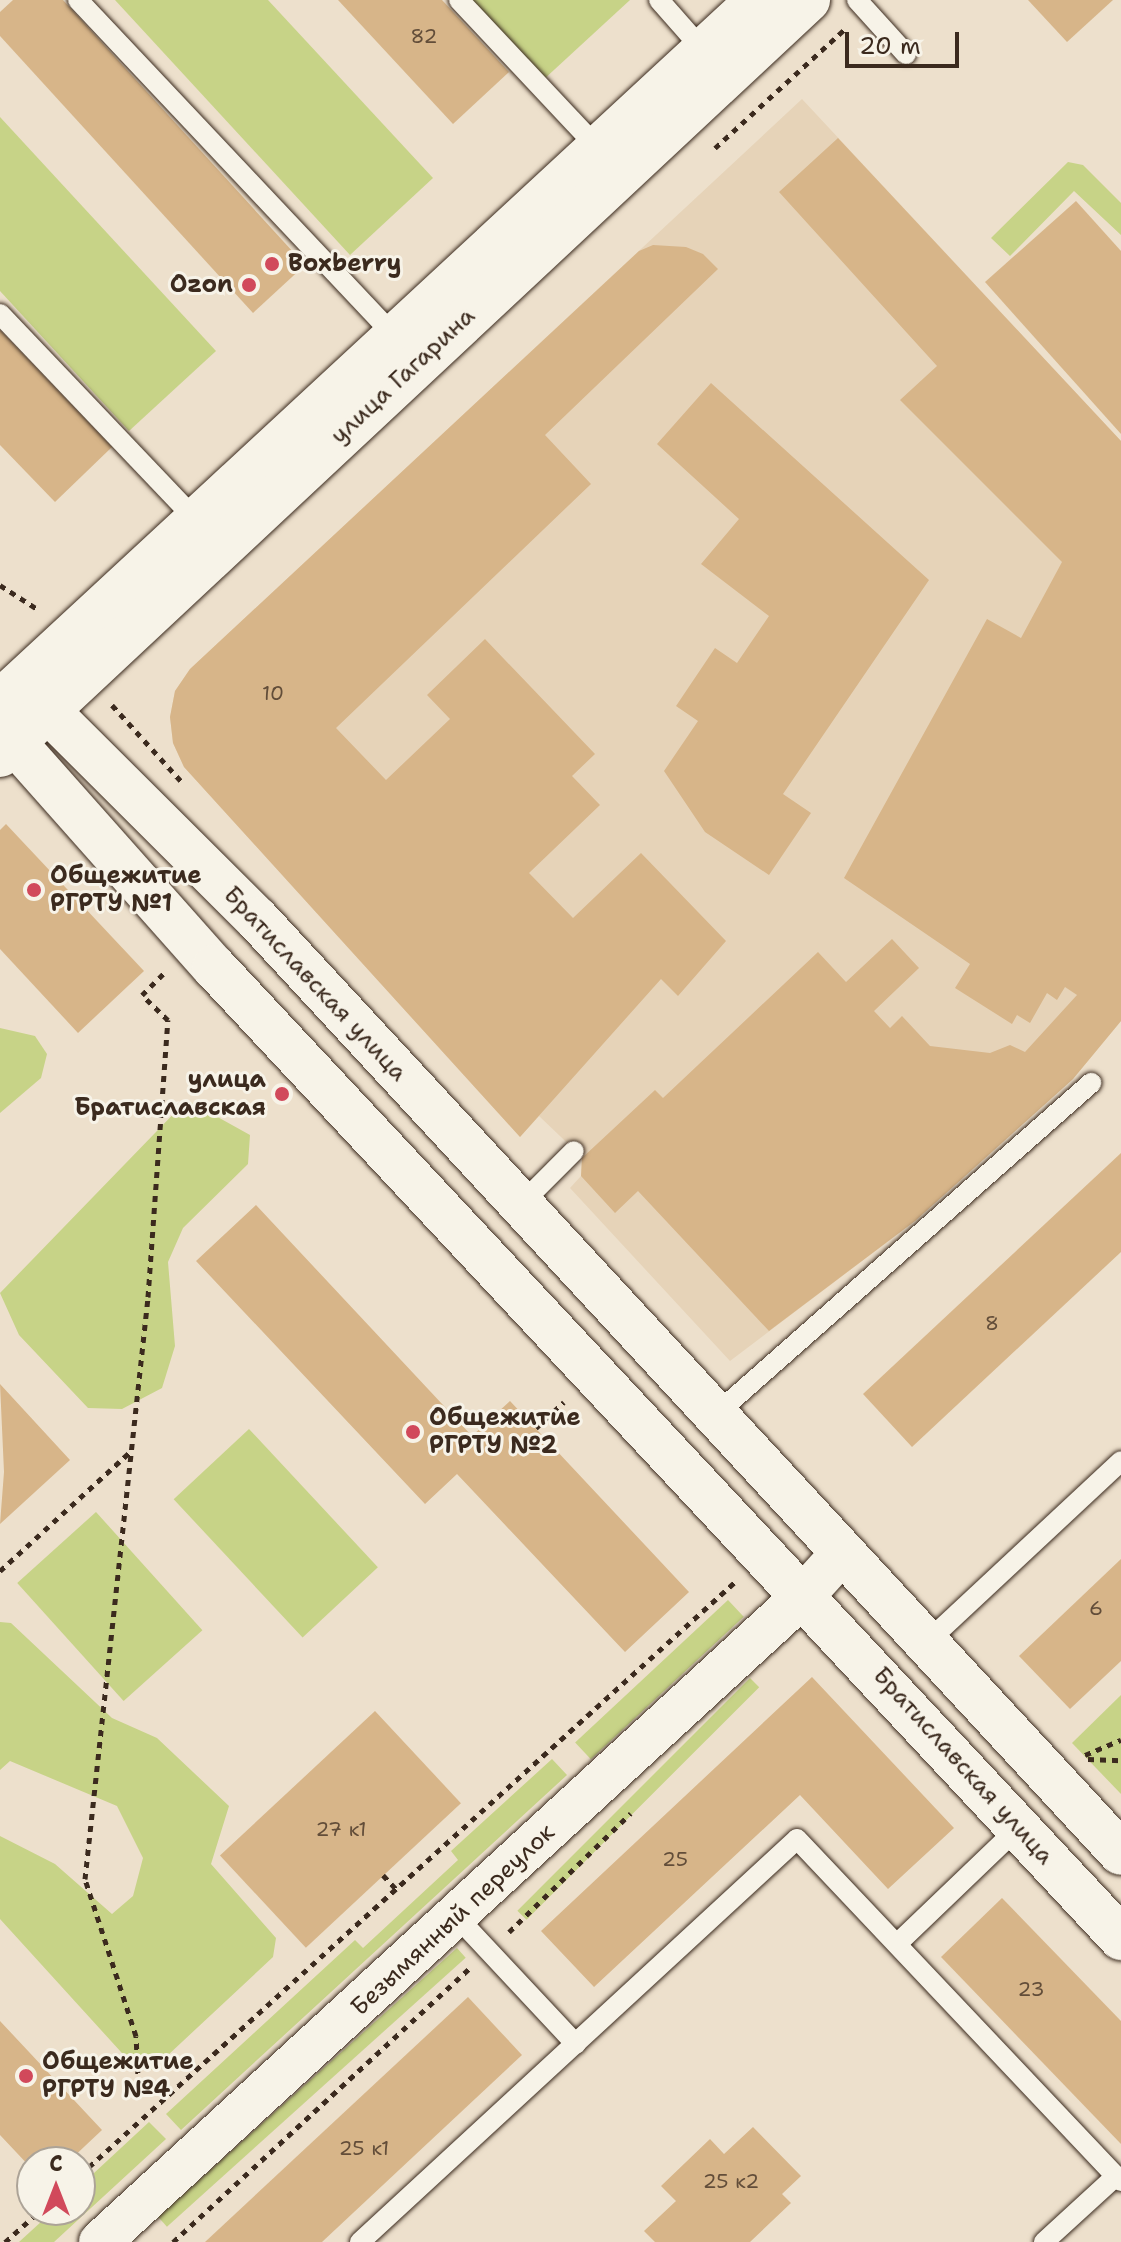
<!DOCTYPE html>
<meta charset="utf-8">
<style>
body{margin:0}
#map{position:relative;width:1121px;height:2242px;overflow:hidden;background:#ede0cc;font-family:"Shantell Sans",sans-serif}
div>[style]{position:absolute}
.built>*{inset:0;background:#e6d3b8}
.green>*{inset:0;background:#c7d387;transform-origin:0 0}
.building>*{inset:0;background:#d7b589;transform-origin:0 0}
.path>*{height:5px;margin-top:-2.5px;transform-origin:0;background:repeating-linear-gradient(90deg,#3b2a1e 0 6px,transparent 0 12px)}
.roads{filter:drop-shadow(0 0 2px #3b2a1e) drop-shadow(0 0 2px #3b2a1e)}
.service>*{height:20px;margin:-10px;padding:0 10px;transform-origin:10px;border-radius:10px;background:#f7f3e8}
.minor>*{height:42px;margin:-21px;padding:0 21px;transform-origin:21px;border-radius:21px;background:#f7f3e8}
.tertiary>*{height:44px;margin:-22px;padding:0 22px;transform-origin:22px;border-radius:22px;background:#f7f3e8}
.secondary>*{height:44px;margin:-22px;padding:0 22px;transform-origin:22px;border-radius:22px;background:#f7f3e8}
.dots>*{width:22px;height:22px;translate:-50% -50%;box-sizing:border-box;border:4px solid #f7f3e8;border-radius:50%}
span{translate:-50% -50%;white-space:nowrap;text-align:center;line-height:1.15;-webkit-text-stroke:6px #f7f3e8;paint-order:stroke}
.number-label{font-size:20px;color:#624d39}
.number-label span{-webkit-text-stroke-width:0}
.poi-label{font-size:24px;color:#3b2a1e;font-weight:700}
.left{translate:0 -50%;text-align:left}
.right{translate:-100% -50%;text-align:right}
.street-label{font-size:24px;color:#3b2a1e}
.north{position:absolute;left:16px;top:2146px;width:80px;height:80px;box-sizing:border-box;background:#f7f3e8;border:2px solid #aca397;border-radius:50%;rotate:0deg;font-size:22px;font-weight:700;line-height:32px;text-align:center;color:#3b2a1e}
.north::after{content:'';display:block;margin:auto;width:28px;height:36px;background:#d1495b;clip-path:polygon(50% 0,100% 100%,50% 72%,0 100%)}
.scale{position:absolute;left:845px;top:32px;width:114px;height:36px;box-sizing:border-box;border:4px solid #3b2a1e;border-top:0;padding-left:10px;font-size:24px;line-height:28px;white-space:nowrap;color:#3b2a1e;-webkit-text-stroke:6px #f7f3e8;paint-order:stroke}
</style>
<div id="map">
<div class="built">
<i style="clip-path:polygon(802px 99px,1121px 441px,1121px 1021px,1073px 1079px,915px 1221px,730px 1361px,570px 1188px,581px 1176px,582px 1157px,539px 1116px,520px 1137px,184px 767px,173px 743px,170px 717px,175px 691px,190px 669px)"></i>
</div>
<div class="green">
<i style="clip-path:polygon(115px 0,268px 0,433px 178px,350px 255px)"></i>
<i style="clip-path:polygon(467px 0,630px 0,542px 81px)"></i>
<i style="clip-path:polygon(0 117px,216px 351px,129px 431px,0 291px)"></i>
<i style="clip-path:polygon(1068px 162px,1083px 165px,1121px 203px,1121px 235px,1074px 191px,1010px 256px,991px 238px)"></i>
<i style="clip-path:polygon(0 1028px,35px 1036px,47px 1054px,41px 1078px,0 1113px)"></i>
<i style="clip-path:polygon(187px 1100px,250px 1135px,248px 1164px,183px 1228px,168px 1262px,175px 1346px,162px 1388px,122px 1409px,88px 1408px,19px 1335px,0 1293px)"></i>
<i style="left:249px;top:1429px;width:189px;height:103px;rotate:47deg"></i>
<i style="left:96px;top:1512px;width:159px;height:106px;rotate:48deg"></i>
<i style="left:728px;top:1600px;width:23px;height:209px;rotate:47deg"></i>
<i style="clip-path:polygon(0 1622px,11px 1623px,112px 1718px,157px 1738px,229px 1806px,211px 1864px,276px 1938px,273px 1957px,152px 2070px,131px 2063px,0 1919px,0 1836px,55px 1864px,112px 1914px,133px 1896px,143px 1858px,117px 1806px,10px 1761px,0 1770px)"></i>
<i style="left:750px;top:1678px;width:13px;height:329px;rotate:45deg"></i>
<i style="clip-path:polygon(1121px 1695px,1121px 1794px,1072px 1743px)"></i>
<i style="clip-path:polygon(552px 1759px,567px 1775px,181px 2130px,166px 2114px,355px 1940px,363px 1948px,458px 1860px,451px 1851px)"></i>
<i style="left:457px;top:1948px;width:13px;height:402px;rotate:48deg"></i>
<i style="clip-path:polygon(149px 2122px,166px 2139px,54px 2242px,19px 2242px,54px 2210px,80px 2210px,80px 2186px)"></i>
</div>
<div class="building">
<i style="clip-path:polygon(13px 0,63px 0,305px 265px,253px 313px,0 36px,0 12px)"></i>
<i style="clip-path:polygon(338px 0,442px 0,509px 72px,453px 124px)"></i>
<i style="clip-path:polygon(1028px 0,1113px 0,1067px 42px)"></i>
<i style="clip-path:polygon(838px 138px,1121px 441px,1121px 1021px,1073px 1079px,915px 1221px,769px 1331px,638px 1191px,615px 1213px,581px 1176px,582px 1158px,655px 1090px,663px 1098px,818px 952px,846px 982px,892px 939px,919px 968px,874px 1011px,890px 1028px,902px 1016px,930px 1046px,990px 1053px,1010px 1045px,1025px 1052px,1077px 995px,1065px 987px,1057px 1000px,1047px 993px,1030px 1023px,1017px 1015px,1012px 1024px,955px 988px,970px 964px,844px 878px,987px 619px,1021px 638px,1062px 562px,900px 400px,937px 366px,779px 192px)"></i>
<i style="clip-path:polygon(1076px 201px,1121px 251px,1121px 434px,985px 282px)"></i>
<i style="clip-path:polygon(653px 245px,686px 247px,703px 254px,718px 269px,545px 435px,591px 484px,336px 728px,386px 780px,450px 719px,427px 695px,485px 639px,595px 754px,572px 776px,600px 805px,529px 873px,573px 918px,641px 853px,726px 941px,678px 996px,661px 979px,520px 1137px,184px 767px,173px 743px,170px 717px,175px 691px,190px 669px,639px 251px)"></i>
<i style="clip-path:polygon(0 330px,112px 447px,55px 502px,0 445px)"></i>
<i style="clip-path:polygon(711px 383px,929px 580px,783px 794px,811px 813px,769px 875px,705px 832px,664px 771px,698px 721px,676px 706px,715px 648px,737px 663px,769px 616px,701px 564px,739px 519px,657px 444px)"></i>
<i style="clip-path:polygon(6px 824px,144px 971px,78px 1033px,0 949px,0 830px)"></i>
<i style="clip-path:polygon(1121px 1153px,1121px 1252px,912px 1447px,863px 1394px)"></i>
<i style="clip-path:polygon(256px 1205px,472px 1436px,510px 1401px,689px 1592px,625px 1652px,457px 1474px,425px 1504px,196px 1261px)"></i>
<i style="clip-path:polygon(0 1384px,70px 1460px,0 1524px,4px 1472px)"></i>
<i style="clip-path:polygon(1121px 1559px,1121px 1661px,1070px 1709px,1019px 1656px)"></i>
<i style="clip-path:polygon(812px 1677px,954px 1828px,888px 1889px,800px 1795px,594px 1987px,541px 1931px)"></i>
<i style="left:375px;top:1711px;width:126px;height:212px;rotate:47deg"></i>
<i style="clip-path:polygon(1002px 1898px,1121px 2021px,1121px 2144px,941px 1957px)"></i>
<i style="clip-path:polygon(468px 1997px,522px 2055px,322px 2242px,205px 2242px)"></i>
<i style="clip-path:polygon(0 2021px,102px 2130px,68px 2162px,32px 2162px,32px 2169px,0 2135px)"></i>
<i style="clip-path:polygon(753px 2127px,801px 2176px,782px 2194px,791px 2203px,750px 2242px,655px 2242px,644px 2231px,676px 2201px,661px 2186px,710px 2139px,724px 2154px)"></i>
</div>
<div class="path">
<i style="left:715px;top:148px;width:178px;rotate:-42.5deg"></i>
<i style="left:0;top:585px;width:46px;rotate:32.7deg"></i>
<i style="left:112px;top:705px;width:103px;rotate:47.8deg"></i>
<i style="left:536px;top:1428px;width:38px;rotate:-43deg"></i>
<i style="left:0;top:1571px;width:176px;rotate:-42.5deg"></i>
<i style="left:1085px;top:1755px;width:39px;rotate:-23deg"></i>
<i style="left:1088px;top:1759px;width:33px;rotate:2deg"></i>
<i style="left:383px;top:1875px;width:19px;rotate:47deg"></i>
<i style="left:509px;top:1932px;width:170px;rotate:-44.3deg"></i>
<i style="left:139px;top:2097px;width:61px;rotate:-92.8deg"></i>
<i style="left:136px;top:2036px;width:165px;rotate:-108deg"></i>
<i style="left:85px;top:1879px;width:585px;rotate:-83.82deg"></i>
<i style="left:148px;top:1297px;width:278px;rotate:-85.9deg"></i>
<i style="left:168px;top:1020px;width:36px;rotate:-136deg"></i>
<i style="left:142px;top:995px;width:34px;rotate:-45deg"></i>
<i style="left:80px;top:2175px;width:884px;rotate:-42.16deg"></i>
<i style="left:5px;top:2242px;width:48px;rotate:-41.6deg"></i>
<i style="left:173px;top:2242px;width:403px;rotate:-42.7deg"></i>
</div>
<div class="roads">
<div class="service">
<i style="left:78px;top:0;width:462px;rotate:46.7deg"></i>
<i style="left:459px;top:0;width:202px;rotate:46.8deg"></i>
<i style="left:659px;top:0;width:68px;rotate:48.6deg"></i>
<i style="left:857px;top:0;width:73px;rotate:47.8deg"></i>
<i style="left:0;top:314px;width:286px;rotate:46.4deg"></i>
<i style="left:520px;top:1205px;width:76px;rotate:-45deg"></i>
<i style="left:715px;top:1415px;width:502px;rotate:-41.44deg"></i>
<i style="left:927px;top:1642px;width:265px;rotate:-43deg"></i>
<i style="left:457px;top:1917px;width:174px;rotate:46.9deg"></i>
<i style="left:898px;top:1943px;width:166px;rotate:-43.8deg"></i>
<i style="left:360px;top:2242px;width:594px;rotate:-42.68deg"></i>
<i style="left:797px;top:1839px;width:464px;rotate:46.6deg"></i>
<i style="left:1044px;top:2242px;width:98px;rotate:-42.5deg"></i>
<i style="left:1116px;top:2176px;width:7px;rotate:45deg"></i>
</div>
<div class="minor">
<i style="left:100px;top:2242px;width:956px;rotate:-42.58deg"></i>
<i style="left:804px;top:1595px;width:58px;rotate:-47.8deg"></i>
</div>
<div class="tertiary">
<i style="left:16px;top:689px;width:37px;rotate:34deg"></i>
<i style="left:47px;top:710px;width:296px;rotate:44.9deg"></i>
<i style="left:257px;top:919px;width:1272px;rotate:47.23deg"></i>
<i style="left:15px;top:702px;width:40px;rotate:91.4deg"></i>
<i style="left:14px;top:742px;width:301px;rotate:48.4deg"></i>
<i style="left:214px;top:967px;width:1329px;rotate:46.95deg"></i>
</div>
<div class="secondary">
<i style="left:0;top:702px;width:1033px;rotate:-42.8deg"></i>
<i style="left:0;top:755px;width:1106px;rotate:-43.06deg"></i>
</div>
</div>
<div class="dots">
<i style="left:272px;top:264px;background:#d1495b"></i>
<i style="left:249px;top:285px;background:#d1495b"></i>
<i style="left:34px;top:890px;background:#d1495b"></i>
<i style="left:282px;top:1094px;background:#d1495b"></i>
<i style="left:413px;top:1432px;background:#d1495b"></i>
<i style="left:26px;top:2076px;background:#d1495b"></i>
</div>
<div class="number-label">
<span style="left:424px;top:36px">82</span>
<span style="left:273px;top:693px">10</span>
<span style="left:992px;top:1323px">8</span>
<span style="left:1096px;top:1608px">6</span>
<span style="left:341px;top:1829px">27 к1</span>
<span style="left:675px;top:1859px">25</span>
<span style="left:1031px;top:1989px">23</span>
<span style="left:364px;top:2148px">25 к1</span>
<span style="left:731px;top:2181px">25 к2</span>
</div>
<div class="poi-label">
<span class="left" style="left:288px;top:264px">Boxberry</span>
<span class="right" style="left:233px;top:285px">Ozon</span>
<span class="left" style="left:50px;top:890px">Общежитие<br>РГРТУ №1</span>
<span class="right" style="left:266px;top:1094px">улица<br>Братиславская</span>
<span class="left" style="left:429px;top:1432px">Общежитие<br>РГРТУ №2</span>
<span class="left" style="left:42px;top:2076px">Общежитие<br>РГРТУ №4</span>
</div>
<div class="street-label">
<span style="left:403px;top:376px;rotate:-43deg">улица Гагарина</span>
<span style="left:315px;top:984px;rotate:47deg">Братиславская улица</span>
<span style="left:963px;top:1766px;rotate:48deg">Братиславская улица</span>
<span style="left:453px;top:1920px;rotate:-43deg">Безымянный переулок</span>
</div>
<div class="north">С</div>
<div class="scale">20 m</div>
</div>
